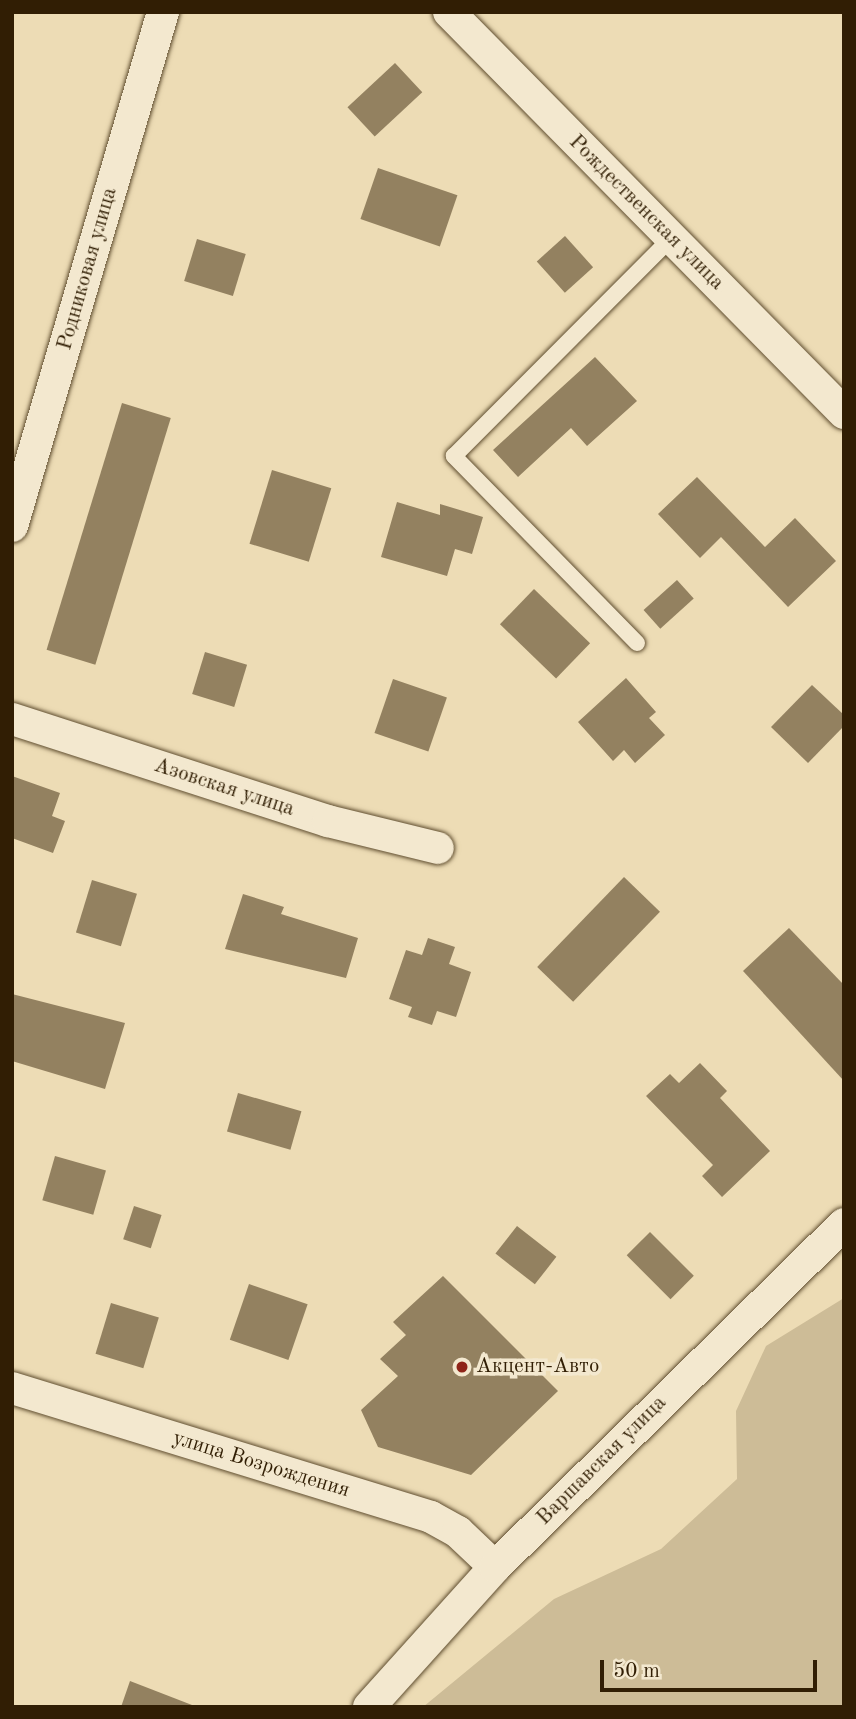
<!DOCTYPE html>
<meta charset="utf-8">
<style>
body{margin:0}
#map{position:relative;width:856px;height:1719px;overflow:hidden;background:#eddcb5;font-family:"Old Standard TT",serif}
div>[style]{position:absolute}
.green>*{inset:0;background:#cdbc97}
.building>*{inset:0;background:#938160;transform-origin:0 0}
.roads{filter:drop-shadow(0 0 2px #604e30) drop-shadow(0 0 2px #604e30)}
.lane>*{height:16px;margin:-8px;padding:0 8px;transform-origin:8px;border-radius:8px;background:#f3e8cf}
.street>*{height:32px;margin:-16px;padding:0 16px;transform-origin:16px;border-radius:16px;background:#f3e8cf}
.dots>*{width:19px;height:19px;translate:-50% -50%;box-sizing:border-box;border:4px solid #f3e8cf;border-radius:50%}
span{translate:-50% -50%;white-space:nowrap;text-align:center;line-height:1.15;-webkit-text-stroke:7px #f3e8cf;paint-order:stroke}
.street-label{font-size:21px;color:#311e04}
.poi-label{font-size:21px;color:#311e04}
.left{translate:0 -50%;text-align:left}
.frame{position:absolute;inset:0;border:14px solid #311e04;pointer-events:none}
.scale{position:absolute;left:600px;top:1660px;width:217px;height:32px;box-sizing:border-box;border:4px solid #311e04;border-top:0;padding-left:9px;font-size:21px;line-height:24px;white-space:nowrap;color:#311e04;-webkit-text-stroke:5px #f3e8cf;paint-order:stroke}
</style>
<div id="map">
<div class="green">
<i style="clip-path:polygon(844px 1298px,844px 1707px,423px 1707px,554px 1599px,661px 1549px,737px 1479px,736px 1411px,766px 1346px)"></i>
</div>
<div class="building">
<i style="left:395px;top:63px;width:40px;height:65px;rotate:47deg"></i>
<i style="left:378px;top:168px;width:84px;height:54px;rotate:19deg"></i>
<i style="left:565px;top:236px;width:42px;height:38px;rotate:48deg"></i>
<i style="left:197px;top:239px;width:51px;height:44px;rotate:17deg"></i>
<i style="clip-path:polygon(595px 357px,637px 401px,587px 446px,571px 428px,518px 477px,493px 450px)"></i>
<i style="left:122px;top:403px;width:51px;height:258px;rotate:17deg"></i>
<i style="left:272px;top:470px;width:62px;height:77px;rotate:17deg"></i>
<i style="clip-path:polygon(697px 477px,765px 547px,795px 518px,836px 561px,788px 607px,721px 537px,700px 558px,658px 514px)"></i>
<i style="clip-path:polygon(397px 502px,440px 515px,440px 504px,483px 517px,472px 554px,455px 549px,447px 576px,381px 557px)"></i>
<i style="left:677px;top:580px;width:25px;height:45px;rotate:48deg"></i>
<i style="left:534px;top:589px;width:78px;height:49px;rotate:44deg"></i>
<i style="left:205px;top:652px;width:44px;height:44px;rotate:17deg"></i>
<i style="clip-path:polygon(626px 678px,656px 712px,649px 718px,665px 735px,635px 763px,624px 750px,613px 761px,578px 722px)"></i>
<i style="left:393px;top:679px;width:57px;height:57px;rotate:19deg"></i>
<i style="clip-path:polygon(812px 685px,844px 715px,844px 726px,808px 763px,771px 727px)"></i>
<i style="clip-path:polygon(12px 776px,60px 793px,52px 816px,65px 821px,53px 853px,12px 838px)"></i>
<i style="left:624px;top:877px;width:50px;height:125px;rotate:44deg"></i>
<i style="left:92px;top:880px;width:47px;height:55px;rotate:17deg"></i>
<i style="clip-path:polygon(243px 894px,284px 907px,281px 914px,358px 938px,346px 978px,225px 949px)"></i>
<i style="clip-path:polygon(789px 928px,844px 985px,844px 1081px,743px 971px)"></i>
<i style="clip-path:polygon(428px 938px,455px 947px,449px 964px,471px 972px,456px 1017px,437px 1011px,432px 1025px,408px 1017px,412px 1007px,389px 999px,406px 950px,422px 955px)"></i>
<i style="clip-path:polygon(12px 994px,125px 1023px,105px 1089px,12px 1061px)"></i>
<i style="clip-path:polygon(700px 1063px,727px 1091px,720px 1098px,770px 1151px,722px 1197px,702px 1176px,713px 1165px,646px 1096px,670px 1074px,679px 1083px)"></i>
<i style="left:238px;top:1093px;width:66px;height:40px;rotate:16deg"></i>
<i style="left:55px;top:1156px;width:53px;height:46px;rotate:16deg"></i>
<i style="left:134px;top:1206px;width:29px;height:35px;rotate:18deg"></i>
<i style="left:517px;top:1226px;width:50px;height:35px;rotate:38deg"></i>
<i style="left:650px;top:1232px;width:62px;height:33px;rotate:45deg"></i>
<i style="clip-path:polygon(443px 1276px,558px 1391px,471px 1475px,378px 1447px,361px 1410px,398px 1376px,380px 1359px,406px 1335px,393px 1322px)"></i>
<i style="left:249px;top:1284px;width:62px;height:59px;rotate:19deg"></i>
<i style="left:111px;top:1303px;width:50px;height:53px;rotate:17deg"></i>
<i style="clip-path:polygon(130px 1681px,192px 1705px,192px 1707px,121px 1707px)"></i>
</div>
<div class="roads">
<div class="lane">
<i style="left:637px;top:643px;width:262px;rotate:-134.4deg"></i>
<i style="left:454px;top:456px;width:306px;rotate:-45.1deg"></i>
</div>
<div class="street">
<i style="left:449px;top:12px;width:563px;rotate:45.43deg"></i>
<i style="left:12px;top:526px;width:536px;rotate:-73.63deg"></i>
<i style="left:12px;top:719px;width:332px;rotate:17.9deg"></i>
<i style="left:328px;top:821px;width:113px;rotate:13.8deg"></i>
<i style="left:12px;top:1388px;width:438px;rotate:17.1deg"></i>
<i style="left:431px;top:1517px;width:31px;rotate:29deg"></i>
<i style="left:458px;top:1532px;width:51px;rotate:43.4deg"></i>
<i style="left:369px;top:1707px;width:188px;rotate:-48deg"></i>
<i style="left:495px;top:1567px;width:489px;rotate:-44.5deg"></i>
</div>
</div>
<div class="dots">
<i style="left:462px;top:1367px;background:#8f2418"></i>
</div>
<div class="street-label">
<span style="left:646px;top:213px;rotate:45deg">Рождественская улица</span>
<span style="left:88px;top:269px;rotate:-74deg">Родниковая улица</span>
<span style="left:224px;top:788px;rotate:18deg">Азовская улица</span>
<span style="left:602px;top:1461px;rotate:-45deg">Варшавская улица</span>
<span style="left:261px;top:1465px;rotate:17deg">улица Возрождения</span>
</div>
<div class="poi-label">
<span class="left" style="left:476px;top:1367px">Акцент-Авто</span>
</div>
<div class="frame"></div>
<div class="scale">50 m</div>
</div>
